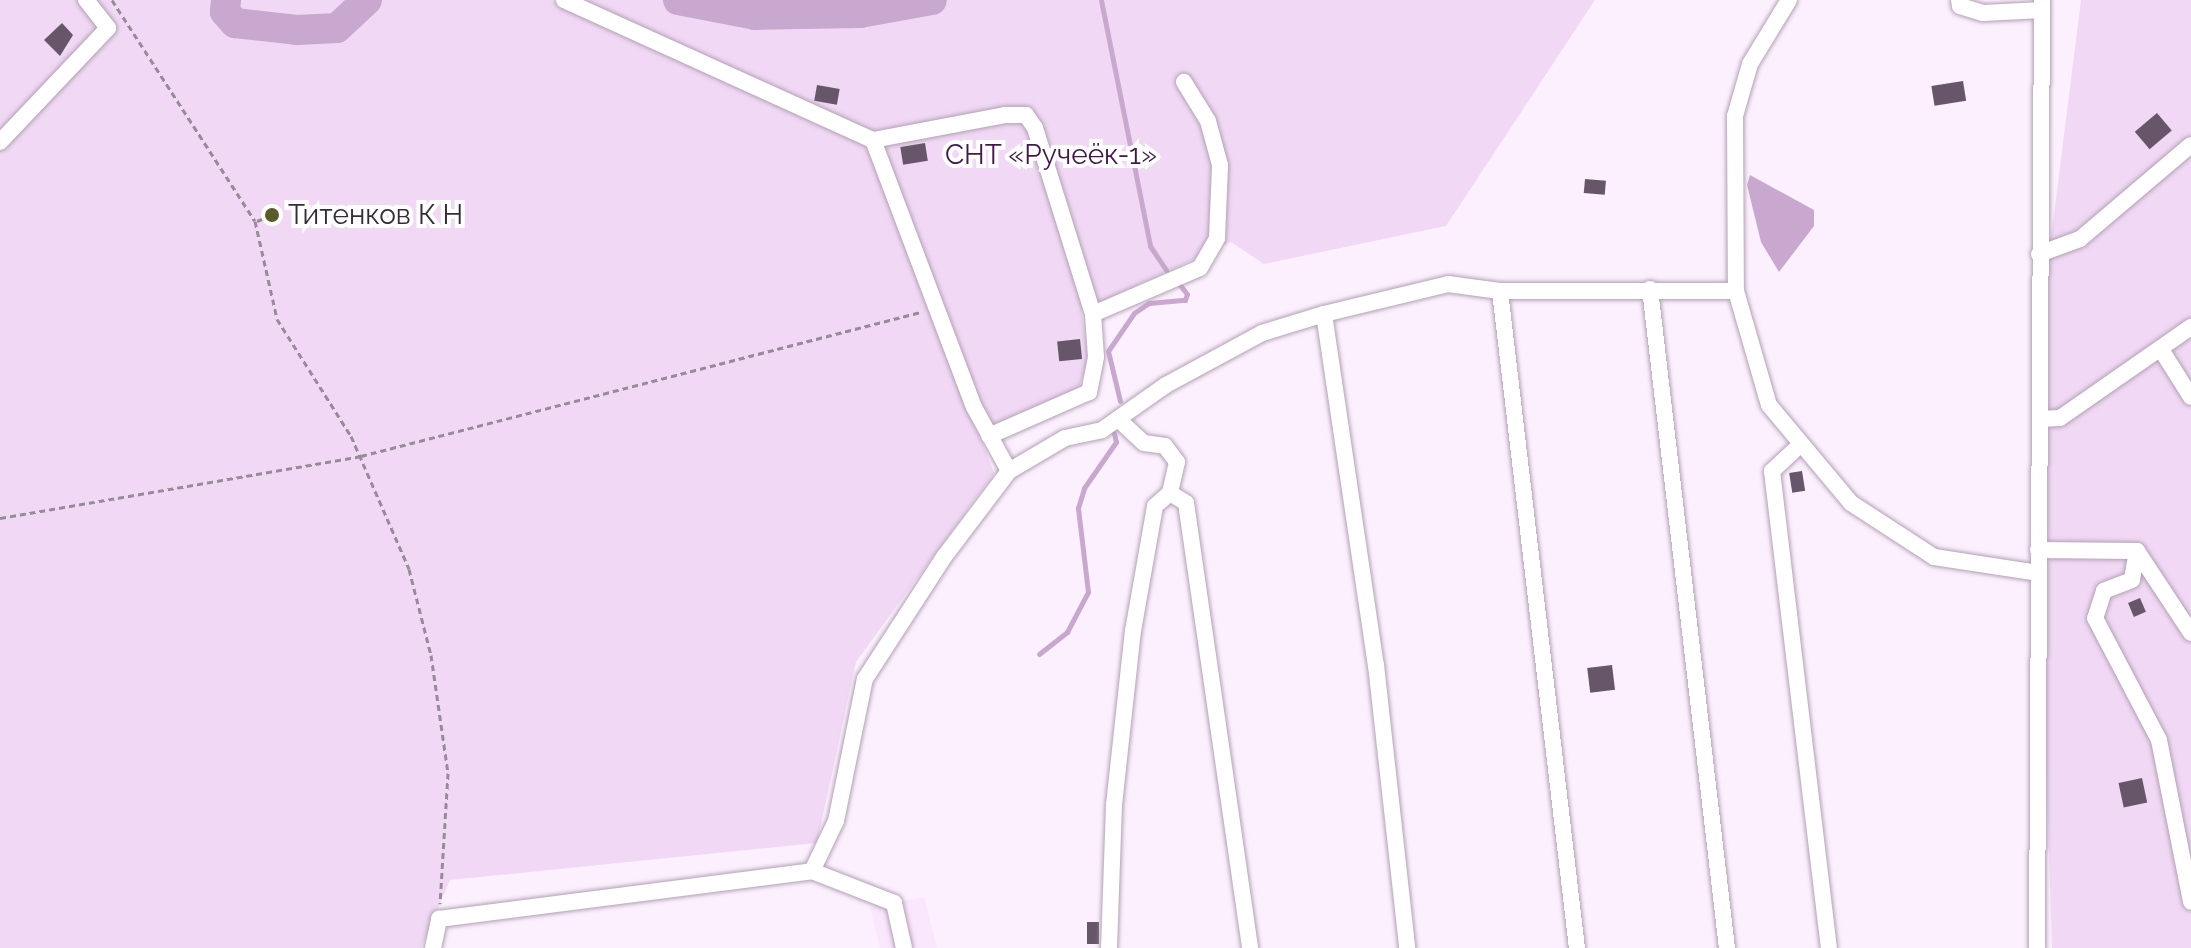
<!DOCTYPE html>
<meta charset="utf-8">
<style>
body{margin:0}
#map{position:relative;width:2191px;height:948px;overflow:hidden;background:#fcf0fe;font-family:Raleway,sans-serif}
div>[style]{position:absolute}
.built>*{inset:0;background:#fae6fd}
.green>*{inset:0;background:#f1d9f5}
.water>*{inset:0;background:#c9a8cf}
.stream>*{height:5px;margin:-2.5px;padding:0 2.5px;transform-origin:2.5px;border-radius:2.5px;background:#c9a8cf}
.river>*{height:30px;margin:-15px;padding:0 15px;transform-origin:15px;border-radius:15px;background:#c9a8cf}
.building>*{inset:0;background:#675669;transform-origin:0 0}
.path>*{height:3px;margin-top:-1.5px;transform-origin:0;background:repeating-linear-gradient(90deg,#968c98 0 6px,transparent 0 10px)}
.roads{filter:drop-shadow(0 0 2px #b3a0b5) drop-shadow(0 0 2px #b3a0b5)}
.minor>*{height:16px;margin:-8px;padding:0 8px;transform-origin:8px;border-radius:8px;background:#fff}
.dots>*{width:22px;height:22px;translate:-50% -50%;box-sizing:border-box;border:4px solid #fff;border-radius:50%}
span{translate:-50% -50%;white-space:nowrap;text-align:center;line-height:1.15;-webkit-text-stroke:8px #fff;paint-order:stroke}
.park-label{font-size:28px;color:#411848}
.poi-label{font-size:28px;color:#342d36}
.left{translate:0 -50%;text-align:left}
</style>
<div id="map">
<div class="built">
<i style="clip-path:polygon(924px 897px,937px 948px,880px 948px,870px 907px)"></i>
</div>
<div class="green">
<i style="clip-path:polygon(0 0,552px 0,869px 142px,994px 473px,856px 662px,817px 843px,450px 880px,421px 948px,0 948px)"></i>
<i style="clip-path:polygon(576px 0,1595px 0,1446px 226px,1264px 264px,1231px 242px,1081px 311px,1089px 361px,1078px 388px,989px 431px,878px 138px)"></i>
<i style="clip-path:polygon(2081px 0,2191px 0,2191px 948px,2052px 948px,2045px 730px,2048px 261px)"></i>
</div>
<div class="water">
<i style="clip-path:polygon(1750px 175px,1814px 210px,1814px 226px,1779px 272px,1761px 242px,1747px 185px)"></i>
</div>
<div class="stream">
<i style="left:1101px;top:0;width:251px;rotate:78.7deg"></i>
<i style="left:1150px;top:246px;width:29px;rotate:56deg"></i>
<i style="left:1120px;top:401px;width:51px;rotate:-103.5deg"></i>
<i style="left:1108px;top:351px;width:46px;rotate:-55.6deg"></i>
<i style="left:1134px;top:313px;width:18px;rotate:-34deg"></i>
<i style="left:1149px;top:303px;width:36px;rotate:-5deg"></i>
<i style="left:1185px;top:300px;width:6px;rotate:-72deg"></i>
<i style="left:1187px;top:294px;width:16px;rotate:-128deg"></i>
<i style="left:1039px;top:654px;width:36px;rotate:-38deg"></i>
<i style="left:1067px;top:632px;width:45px;rotate:-62.3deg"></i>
<i style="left:1088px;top:592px;width:85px;rotate:-96.8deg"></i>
<i style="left:1078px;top:508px;width:21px;rotate:-73deg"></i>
<i style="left:1084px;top:488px;width:56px;rotate:-55.2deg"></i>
<i style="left:1116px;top:442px;width:9px;rotate:-103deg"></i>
</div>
<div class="river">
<i style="left:226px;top:0;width:12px;rotate:95deg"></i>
<i style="left:225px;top:12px;width:15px;rotate:48deg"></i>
<i style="left:235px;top:23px;width:62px;rotate:6.4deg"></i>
<i style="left:297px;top:30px;width:40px;rotate:-2.9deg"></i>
<i style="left:337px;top:28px;width:41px;rotate:-43deg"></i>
<i style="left:678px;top:0;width:78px;rotate:11deg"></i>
<i style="left:755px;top:15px;width:105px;rotate:-1.1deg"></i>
<i style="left:860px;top:13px;width:73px;rotate:-10.2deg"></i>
</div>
<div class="building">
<i style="clip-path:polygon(62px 23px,73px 35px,60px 56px,44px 40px)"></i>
<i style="left:1963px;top:81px;width:20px;height:32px;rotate:81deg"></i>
<i style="left:817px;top:85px;width:23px;height:16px;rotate:10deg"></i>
<i style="left:2157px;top:113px;width:23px;height:29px;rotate:50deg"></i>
<i style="left:925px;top:143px;width:18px;height:25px;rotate:81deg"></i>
<i style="left:1585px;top:179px;width:21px;height:14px;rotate:5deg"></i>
<i style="left:1080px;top:339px;width:20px;height:23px;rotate:84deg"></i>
<i style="left:1802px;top:471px;width:20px;height:13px;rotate:81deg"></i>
<i style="left:2140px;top:598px;width:15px;height:13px;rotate:67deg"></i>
<i style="left:1612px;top:665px;width:25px;height:25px;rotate:83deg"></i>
<i style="left:2142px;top:778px;width:25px;height:24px;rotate:78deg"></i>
<i style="left:1087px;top:922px;width:12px;height:22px"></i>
</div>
<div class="path">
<i style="left:112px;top:0;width:263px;rotate:57.1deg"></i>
<i style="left:255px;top:221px;width:100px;rotate:77.3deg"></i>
<i style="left:277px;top:319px;width:138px;rotate:57.7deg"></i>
<i style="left:351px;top:436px;width:145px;rotate:66.4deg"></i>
<i style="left:409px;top:569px;width:89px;rotate:75.7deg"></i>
<i style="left:431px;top:655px;width:119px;rotate:81.8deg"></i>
<i style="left:448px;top:773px;width:131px;rotate:93.5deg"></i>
<i style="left:257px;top:221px;width:16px;rotate:-22deg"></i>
<i style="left:0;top:518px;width:366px;rotate:-9.7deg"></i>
<i style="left:361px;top:456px;width:578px;rotate:-14.42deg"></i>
</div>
<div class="roads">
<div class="minor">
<i style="left:564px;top:0;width:339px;rotate:24.4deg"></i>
<i style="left:873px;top:140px;width:285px;rotate:69.3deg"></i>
<i style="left:974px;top:407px;width:73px;rotate:61.3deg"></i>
<i style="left:1789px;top:0;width:75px;rotate:121.4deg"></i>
<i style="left:1750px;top:64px;width:54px;rotate:106.1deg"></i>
<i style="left:1735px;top:116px;width:175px;rotate:89.7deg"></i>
<i style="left:1736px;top:291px;width:119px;rotate:73.9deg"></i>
<i style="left:1769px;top:405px;width:128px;rotate:50.1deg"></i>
<i style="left:1851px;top:503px;width:99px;rotate:33deg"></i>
<i style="left:1934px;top:557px;width:105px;rotate:8.7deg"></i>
<i style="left:1959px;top:0;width:6px;rotate:81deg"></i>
<i style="left:1960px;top:6px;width:24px;rotate:17deg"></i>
<i style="left:1983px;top:13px;width:59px;rotate:-2.9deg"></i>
<i style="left:873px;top:140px;width:134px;rotate:-10.7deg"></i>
<i style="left:1005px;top:115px;width:21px"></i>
<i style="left:1026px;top:115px;width:16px;rotate:55deg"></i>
<i style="left:1035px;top:128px;width:195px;rotate:72.7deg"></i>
<i style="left:1093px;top:314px;width:43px;rotate:86deg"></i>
<i style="left:1096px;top:357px;width:36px;rotate:101deg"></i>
<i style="left:1089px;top:392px;width:109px;rotate:156.3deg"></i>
<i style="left:0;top:142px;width:157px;rotate:-46.5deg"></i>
<i style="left:108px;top:28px;width:36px;rotate:-128deg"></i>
<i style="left:2039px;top:254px;width:44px;rotate:-20.1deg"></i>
<i style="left:2080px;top:239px;width:145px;rotate:-40.3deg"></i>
<i style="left:1650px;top:289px;width:663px;rotate:83.34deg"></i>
<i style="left:1500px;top:291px;width:661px;rotate:83.32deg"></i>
<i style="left:1093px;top:314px;width:116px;rotate:-23.3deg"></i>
<i style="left:1200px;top:268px;width:34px;rotate:-60deg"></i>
<i style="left:1217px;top:238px;width:73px;rotate:-87.6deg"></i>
<i style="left:1220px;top:165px;width:46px;rotate:-105.3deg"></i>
<i style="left:1208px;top:121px;width:46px;rotate:-121.6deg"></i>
<i style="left:1324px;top:314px;width:355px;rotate:81.6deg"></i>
<i style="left:1376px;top:665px;width:285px;rotate:83.7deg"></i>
<i style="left:2162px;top:351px;width:54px;rotate:57.8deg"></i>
<i style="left:1118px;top:419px;width:35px;rotate:43deg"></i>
<i style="left:1144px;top:443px;width:21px;rotate:8deg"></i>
<i style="left:1165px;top:446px;width:20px;rotate:53deg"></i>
<i style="left:1177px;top:462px;width:32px;rotate:103deg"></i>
<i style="left:2040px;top:419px;width:20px;rotate:-3deg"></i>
<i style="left:2060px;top:418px;width:160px;rotate:-34.8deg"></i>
<i style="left:1801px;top:444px;width:40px;rotate:137deg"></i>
<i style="left:1772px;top:471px;width:480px;rotate:83.2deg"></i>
<i style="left:2038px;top:550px;width:99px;rotate:0.6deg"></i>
<i style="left:2137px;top:551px;width:98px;rotate:56.6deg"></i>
<i style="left:2137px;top:551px;width:29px;rotate:100deg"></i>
<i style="left:2132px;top:580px;width:30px;rotate:159deg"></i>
<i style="left:2104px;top:591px;width:28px;rotate:108deg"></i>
<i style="left:2095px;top:618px;width:138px;rotate:62.3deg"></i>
<i style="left:2159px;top:740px;width:165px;rotate:78.8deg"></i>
<i style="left:812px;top:871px;width:55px;rotate:-64.4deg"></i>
<i style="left:836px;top:821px;width:145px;rotate:-78.5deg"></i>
<i style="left:865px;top:679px;width:145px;rotate:-57.1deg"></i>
<i style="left:944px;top:557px;width:108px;rotate:-52.9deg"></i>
<i style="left:1009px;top:471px;width:65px;rotate:-30.5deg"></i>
<i style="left:1065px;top:438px;width:38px;rotate:-12deg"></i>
<i style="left:1102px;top:430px;width:78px;rotate:-35.1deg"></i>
<i style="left:1166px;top:385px;width:109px;rotate:-28.4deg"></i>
<i style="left:1262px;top:333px;width:65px;rotate:-17deg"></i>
<i style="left:1324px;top:314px;width:128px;rotate:-13.6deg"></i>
<i style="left:1448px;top:284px;width:52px;rotate:7.7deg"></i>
<i style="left:1500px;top:291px;width:236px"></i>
<i style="left:433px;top:948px;width:30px;rotate:-78deg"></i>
<i style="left:439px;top:919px;width:376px;rotate:-7.3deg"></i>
<i style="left:812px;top:871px;width:88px;rotate:21.3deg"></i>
<i style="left:894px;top:903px;width:46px;rotate:77.5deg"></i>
<i style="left:1109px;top:948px;width:143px;rotate:-88deg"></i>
<i style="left:1114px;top:805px;width:175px;rotate:-83.8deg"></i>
<i style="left:1133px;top:631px;width:127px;rotate:-80deg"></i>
<i style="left:1155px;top:506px;width:20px;rotate:-41deg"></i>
<i style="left:1170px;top:493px;width:19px;rotate:32deg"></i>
<i style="left:1186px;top:503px;width:450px;rotate:81.8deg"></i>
<i style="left:2037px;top:948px;width:948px;rotate:-89.7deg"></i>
</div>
</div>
<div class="dots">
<i style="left:272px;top:215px;background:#595c2a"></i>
</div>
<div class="park-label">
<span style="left:1051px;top:155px">СНТ «Ручеёк-1»</span>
</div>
<div class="poi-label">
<span class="left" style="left:288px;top:215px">Титенков К Н</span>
</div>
</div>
